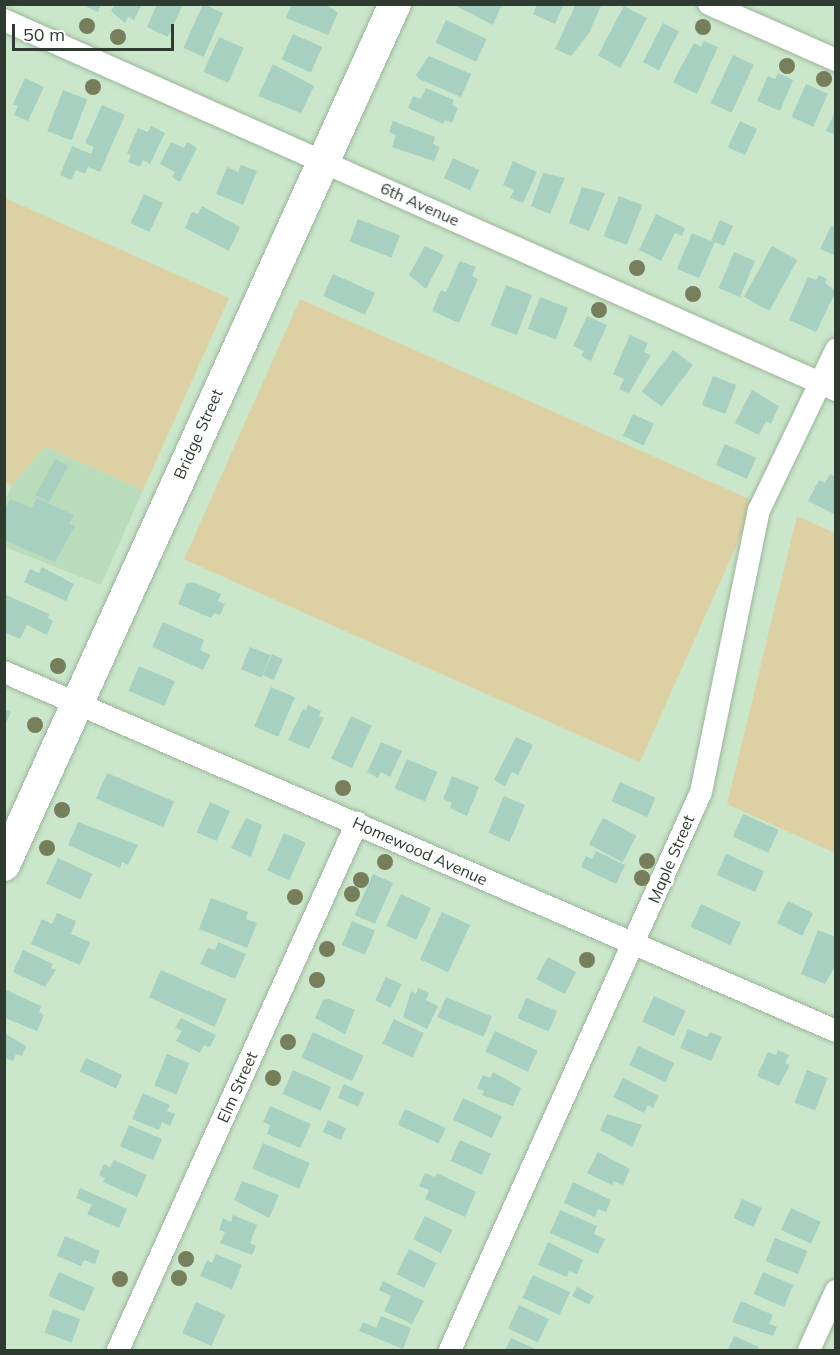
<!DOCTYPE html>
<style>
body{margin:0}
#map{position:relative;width:840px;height:1355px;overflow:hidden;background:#cbe7cb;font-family:Mulish,sans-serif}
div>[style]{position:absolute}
.built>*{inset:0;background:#badcbb}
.green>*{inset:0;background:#ddd1a3;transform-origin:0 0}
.building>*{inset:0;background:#a7d0c1;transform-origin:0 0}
.roads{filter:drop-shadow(0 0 2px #99b499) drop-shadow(0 0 2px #99b499)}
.street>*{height:22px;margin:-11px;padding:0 11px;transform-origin:11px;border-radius:11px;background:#fff}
.secondary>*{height:32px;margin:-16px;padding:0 16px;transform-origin:16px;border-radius:16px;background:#fff}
.trees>*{width:16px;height:16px;margin:-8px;border-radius:50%;background:#777e5b}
span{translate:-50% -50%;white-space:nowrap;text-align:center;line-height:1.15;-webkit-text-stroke:5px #fff;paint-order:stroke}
.street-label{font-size:16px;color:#2f3b30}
.frame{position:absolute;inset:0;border:6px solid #2f3b30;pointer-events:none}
.scale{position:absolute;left:12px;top:24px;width:162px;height:27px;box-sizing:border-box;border:3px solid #2f3b30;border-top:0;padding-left:8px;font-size:18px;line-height:21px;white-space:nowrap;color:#2f3b30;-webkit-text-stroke:4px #fff;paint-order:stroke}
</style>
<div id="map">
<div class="built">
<i style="clip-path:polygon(44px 446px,143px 490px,101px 585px,5px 547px,4px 502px,12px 486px)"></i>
</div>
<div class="green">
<i style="clip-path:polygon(5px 198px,229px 298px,143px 490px,45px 446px,12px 486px,5px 482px)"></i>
<i style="left:300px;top:299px;width:499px;height:285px;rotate:24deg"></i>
<i style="clip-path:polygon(797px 516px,835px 533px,835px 853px,727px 804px)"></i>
</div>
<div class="building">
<i style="clip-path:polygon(81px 4px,101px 4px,98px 12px)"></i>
<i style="clip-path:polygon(115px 4px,142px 4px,134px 20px,128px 17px,125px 23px,111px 11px)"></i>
<i style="clip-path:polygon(157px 4px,183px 4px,168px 37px,147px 27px)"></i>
<i style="left:203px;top:4px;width:22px;height:48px;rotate:24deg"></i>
<i style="clip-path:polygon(292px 4px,323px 4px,333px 9px,338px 13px,328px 35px,286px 18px)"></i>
<i style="clip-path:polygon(452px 4px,502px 4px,493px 25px)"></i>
<i style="clip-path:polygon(537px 4px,564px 4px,555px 24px,533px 14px)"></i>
<i style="clip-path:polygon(576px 4px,601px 6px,589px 33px,571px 56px,555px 49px)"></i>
<i style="left:624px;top:6px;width:26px;height:56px;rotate:28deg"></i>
<i style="left:446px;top:20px;width:45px;height:25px;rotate:25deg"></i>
<i style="left:663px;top:23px;width:18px;height:44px;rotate:27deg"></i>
<i style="left:293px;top:34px;width:32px;height:28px;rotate:24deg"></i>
<i style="left:219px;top:37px;width:27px;height:38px;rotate:24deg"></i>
<i style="clip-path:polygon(704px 41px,718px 47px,697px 94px,673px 82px,694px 43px,701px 47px)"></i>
<i style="left:733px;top:55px;width:23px;height:53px;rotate:25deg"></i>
<i style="clip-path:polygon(429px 56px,471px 74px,461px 97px,419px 79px,416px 75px)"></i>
<i style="clip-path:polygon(273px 64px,314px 86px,301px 113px,258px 96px)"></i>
<i style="clip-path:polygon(778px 73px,793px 80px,780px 111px,757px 101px,768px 76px,775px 79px)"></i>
<i style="clip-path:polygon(25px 78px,44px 87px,28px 121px,14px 115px,18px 106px,13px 104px)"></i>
<i style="left:806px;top:84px;width:24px;height:36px;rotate:24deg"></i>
<i style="clip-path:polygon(426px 88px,454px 100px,452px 105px,458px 108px,452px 123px,445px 120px,443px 124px,408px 108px,413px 96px,421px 99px)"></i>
<i style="left:63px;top:90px;width:26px;height:44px;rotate:21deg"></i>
<i style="clip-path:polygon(102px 105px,125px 115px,100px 172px,88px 167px,85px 174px,76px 170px,71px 180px,60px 175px,72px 146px,91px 154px,94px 147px,85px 143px)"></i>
<i style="clip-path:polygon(836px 110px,836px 135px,826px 131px)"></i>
<i style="clip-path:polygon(393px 121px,435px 137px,433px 144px,440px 147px,434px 161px,392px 147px,396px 135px,389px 132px)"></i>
<i style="left:740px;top:121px;width:19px;height:29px;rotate:25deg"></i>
<i style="clip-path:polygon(151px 126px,165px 133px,150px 164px,143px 160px,140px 167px,128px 162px,131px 155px,127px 153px,138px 128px,148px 132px)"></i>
<i style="clip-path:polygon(171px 142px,184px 148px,187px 142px,197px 148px,180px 182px,172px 177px,175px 172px,160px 164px)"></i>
<i style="left:453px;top:158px;width:29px;height:22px;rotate:25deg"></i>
<i style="clip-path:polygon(513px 161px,537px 172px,523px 203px,510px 198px,514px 190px,503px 185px)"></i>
<i style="clip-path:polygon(241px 165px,257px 171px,243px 205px,216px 194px,227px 167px,238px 172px)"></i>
<i style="clip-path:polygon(543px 173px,565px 178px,550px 214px,531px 206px)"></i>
<i style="clip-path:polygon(582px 187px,605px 193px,589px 231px,569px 223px)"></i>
<i style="left:144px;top:194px;width:21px;height:32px;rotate:25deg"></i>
<i style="left:619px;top:196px;width:25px;height:43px;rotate:21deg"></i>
<i style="clip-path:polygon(202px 206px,240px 227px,229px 251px,185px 228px,192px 212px,198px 214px)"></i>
<i style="clip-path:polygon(656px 214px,685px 228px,682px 236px,675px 233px,661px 261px,639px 250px)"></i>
<i style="left:358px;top:219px;width:45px;height:24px;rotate:21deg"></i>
<i style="clip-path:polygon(720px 220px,733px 226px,724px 246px,715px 242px,699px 278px,677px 269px,692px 233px,711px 241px)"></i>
<i style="clip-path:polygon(831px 226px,836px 228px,836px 256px,820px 249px)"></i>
<i style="clip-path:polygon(425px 246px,444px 255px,426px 289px,409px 275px)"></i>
<i style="left:772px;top:246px;width:29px;height:58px;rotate:29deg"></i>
<i style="left:734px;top:252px;width:23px;height:39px;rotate:23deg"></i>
<i style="clip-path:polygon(460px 261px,476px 267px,472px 276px,478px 279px,459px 323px,432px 311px,441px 290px,446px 292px)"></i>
<i style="left:333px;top:274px;width:46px;height:24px;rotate:24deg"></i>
<i style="clip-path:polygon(819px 275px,827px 279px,825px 283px,836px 291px,816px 332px,789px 320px,808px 277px,816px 280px)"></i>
<i style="left:506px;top:285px;width:28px;height:43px;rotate:21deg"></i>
<i style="left:540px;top:297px;width:30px;height:34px;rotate:21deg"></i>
<i style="clip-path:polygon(587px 316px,607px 325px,591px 361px,581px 356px,584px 351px,573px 346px)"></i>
<i style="clip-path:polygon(630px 335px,648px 343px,644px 352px,651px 355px,629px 393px,619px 389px,624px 379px,613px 374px)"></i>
<i style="left:673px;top:350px;width:25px;height:52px;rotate:37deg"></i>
<i style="left:713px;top:376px;width:25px;height:31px;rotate:21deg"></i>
<i style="clip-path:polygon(752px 390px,779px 406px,771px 424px,766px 421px,759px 435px,735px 423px)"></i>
<i style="left:633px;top:414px;width:23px;height:24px;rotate:25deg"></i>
<i style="left:725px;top:444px;width:34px;height:23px;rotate:24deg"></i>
<i style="left:55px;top:459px;width:15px;height:41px;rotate:28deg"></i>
<i style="clip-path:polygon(830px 474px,836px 477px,836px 515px,808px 501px,819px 480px,825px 483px)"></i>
<i style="clip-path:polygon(37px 498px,74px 515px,69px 524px,75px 526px,55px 562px,4px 540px,4px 512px,10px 499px,32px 508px)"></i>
<i style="clip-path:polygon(42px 567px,74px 584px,66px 601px,24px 582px,30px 569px,39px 573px)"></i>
<i style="clip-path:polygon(193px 582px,221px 594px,218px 601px,225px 604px,220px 615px,214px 613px,211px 618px,178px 604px,187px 583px)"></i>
<i style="clip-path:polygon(4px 594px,49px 614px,48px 618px,53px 621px,47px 635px,27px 625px,20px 639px,4px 632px)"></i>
<i style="clip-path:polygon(163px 622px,204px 640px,200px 650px,210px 655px,203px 670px,152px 647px)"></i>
<i style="left:250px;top:647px;width:22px;height:24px;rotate:22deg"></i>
<i style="left:272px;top:654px;width:12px;height:23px;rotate:24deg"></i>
<i style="left:139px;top:666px;width:39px;height:27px;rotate:23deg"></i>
<i style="left:271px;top:687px;width:26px;height:43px;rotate:23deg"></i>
<i style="clip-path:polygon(308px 705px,321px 711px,319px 716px,324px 718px,309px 749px,288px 740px,303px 709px,306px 710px)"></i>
<i style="clip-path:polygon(4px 709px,11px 712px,4px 727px)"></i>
<i style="left:351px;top:716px;width:23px;height:47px;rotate:25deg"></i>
<i style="clip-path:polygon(516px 737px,533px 745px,518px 775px,512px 772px,505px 786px,494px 780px)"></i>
<i style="clip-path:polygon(381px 742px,402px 751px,390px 777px,381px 772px,378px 778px,367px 772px)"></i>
<i style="left:407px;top:759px;width:33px;height:32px;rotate:23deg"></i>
<i style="left:107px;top:773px;width:73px;height:28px;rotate:23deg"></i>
<i style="clip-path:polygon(452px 776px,479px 787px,467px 816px,450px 808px,452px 803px,443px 799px)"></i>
<i style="left:620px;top:782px;width:39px;height:21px;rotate:24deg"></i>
<i style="left:504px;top:796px;width:23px;height:40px;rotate:23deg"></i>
<i style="left:210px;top:802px;width:22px;height:33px;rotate:24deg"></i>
<i style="left:743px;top:814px;width:39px;height:25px;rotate:24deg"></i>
<i style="clip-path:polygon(246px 818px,262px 825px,251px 857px,231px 848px)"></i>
<i style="left:603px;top:818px;width:38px;height:30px;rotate:28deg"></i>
<i style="clip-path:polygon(78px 822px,138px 845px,128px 865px,122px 862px,120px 868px,68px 845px)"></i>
<i style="left:284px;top:833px;width:24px;height:41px;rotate:24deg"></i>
<i style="clip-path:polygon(596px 851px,625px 865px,616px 884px,581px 867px,586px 856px,592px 859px)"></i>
<i style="left:726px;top:854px;width:42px;height:23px;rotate:24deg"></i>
<i style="left:58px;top:858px;width:38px;height:28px;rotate:25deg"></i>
<i style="left:373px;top:874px;width:22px;height:45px;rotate:24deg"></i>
<i style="left:401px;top:894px;width:33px;height:35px;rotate:25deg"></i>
<i style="clip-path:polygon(211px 898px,248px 912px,246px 919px,257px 923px,247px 948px,199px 929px)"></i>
<i style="left:788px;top:901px;width:28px;height:25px;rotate:26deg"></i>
<i style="left:701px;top:904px;width:44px;height:25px;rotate:25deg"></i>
<i style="left:442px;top:912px;width:31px;height:52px;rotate:25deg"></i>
<i style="clip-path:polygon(57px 913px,76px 921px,71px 934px,90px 942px,80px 965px,31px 944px,42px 919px,52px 924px)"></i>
<i style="left:352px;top:921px;width:25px;height:26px;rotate:23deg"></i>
<i style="clip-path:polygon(818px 930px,836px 937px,836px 964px,825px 984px,801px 974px)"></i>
<i style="clip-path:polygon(218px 942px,246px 954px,235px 979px,200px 964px,208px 948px,215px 950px)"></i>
<i style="clip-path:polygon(23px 950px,53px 964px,51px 968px,56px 970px,45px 987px,13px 972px)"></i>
<i style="left:548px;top:957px;width:32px;height:25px;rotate:28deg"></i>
<i style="left:161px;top:970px;width:72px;height:30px;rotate:24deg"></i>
<i style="left:386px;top:977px;width:17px;height:26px;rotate:25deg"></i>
<i style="clip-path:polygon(418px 988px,429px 993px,426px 1000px,438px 1006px,427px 1029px,403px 1017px,411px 991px,416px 994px)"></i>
<i style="clip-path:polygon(6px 990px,41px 1006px,39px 1012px,44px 1015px,37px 1031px,5px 1018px)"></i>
<i style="left:654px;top:996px;width:35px;height:28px;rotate:25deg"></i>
<i style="left:446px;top:997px;width:50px;height:22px;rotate:23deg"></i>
<i style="left:526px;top:998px;width:34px;height:22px;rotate:23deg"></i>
<i style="clip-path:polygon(329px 999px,355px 1010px,345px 1034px,315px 1018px,323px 1000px)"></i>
<i style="clip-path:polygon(181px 1018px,216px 1035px,210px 1047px,204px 1045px,200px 1053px,176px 1041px,182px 1031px,175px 1028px)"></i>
<i style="left:394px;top:1019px;width:33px;height:27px;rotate:25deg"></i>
<i style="clip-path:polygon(688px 1029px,707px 1037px,710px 1032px,722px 1037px,711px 1061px,680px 1048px)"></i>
<i style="left:495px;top:1031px;width:47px;height:23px;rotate:25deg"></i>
<i style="left:313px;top:1032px;width:56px;height:28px;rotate:25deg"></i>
<i style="clip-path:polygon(4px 1033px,26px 1046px,22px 1056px,16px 1054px,13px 1061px,4px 1058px)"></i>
<i style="left:638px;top:1046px;width:40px;height:21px;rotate:25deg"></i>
<i style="clip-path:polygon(778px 1050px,789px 1055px,785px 1063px,790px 1065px,779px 1086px,757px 1076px,768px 1052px,776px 1055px)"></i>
<i style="left:167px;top:1054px;width:24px;height:34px;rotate:22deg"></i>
<i style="left:86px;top:1058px;width:40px;height:15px;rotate:25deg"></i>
<i style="left:293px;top:1070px;width:42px;height:26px;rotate:24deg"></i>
<i style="left:807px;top:1070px;width:22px;height:35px;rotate:21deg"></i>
<i style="clip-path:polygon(493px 1072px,521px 1088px,513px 1106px,482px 1095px,484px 1091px,477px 1088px,483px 1075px,490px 1078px)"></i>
<i style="clip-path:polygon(623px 1078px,659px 1096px,653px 1108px,648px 1105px,644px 1113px,613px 1097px)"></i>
<i style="left:344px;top:1084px;width:22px;height:15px;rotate:24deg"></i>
<i style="clip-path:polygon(143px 1093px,170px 1105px,167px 1111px,175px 1114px,170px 1126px,162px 1122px,159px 1130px,132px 1119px)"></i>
<i style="left:463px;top:1098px;width:43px;height:24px;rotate:25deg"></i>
<i style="clip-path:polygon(270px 1106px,311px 1124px,300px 1148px,267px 1134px,270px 1125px,263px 1122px)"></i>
<i style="left:405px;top:1109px;width:45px;height:17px;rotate:25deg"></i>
<i style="clip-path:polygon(607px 1114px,642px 1125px,632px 1147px,600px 1130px)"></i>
<i style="left:328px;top:1120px;width:20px;height:13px;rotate:24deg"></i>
<i style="left:129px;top:1125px;width:36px;height:23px;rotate:23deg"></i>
<i style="left:460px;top:1140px;width:34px;height:23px;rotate:24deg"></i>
<i style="left:263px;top:1143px;width:51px;height:28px;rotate:23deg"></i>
<i style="clip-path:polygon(598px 1152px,630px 1169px,623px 1185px,614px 1181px,612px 1185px,587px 1173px)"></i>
<i style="clip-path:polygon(114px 1160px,147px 1175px,137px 1197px,103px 1182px,105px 1178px,99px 1175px,104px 1164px,110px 1167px)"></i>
<i style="clip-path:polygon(425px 1173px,435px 1177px,437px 1173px,476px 1192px,465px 1217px,425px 1199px,429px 1190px,419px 1186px)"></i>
<i style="clip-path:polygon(242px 1181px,279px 1195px,269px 1218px,234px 1200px)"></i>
<i style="clip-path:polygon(573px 1182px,611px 1200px,606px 1212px,598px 1209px,595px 1217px,564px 1203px)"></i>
<i style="clip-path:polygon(80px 1188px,127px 1209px,119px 1228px,87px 1214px,92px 1205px,76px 1198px)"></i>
<i style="left:742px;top:1199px;width:22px;height:21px;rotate:24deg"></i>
<i style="left:791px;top:1208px;width:33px;height:24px;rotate:25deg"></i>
<i style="clip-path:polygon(560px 1210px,597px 1226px,594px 1234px,605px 1239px,598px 1254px,550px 1233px)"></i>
<i style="clip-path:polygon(233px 1215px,257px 1225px,250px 1243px,256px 1246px,252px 1255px,220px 1243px,225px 1232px,219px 1230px,223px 1218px,231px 1222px)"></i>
<i style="left:425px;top:1216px;width:31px;height:26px;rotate:27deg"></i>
<i style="clip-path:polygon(65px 1236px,100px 1251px,95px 1264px,84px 1260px,81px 1266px,57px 1256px)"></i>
<i style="left:775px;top:1238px;width:35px;height:25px;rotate:22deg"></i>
<i style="clip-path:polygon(548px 1242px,583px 1260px,577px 1274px,569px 1271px,567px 1277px,538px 1265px)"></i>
<i style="left:409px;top:1249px;width:31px;height:28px;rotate:27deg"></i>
<i style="clip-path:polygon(216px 1254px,242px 1265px,232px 1289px,200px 1276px,207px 1260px,212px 1263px)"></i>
<i style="left:59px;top:1272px;width:39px;height:26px;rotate:24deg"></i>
<i style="left:763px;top:1272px;width:33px;height:24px;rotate:23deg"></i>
<i style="left:533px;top:1275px;width:41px;height:25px;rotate:25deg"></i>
<i style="clip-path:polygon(383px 1281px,424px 1301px,412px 1324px,384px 1311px,391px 1296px,379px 1290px)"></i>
<i style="left:577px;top:1287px;width:19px;height:10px;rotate:28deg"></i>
<i style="clip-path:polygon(741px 1301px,773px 1315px,769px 1324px,777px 1327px,773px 1336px,732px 1322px)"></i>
<i style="left:196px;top:1302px;width:32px;height:34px;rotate:24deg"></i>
<i style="left:519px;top:1305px;width:33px;height:26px;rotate:25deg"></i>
<i style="left:53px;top:1309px;width:29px;height:25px;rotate:20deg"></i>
<i style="clip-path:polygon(381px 1316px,411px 1328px,403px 1349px,359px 1331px,363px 1322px,376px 1328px)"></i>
<i style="clip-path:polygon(734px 1336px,759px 1347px,757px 1350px,728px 1350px)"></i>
<i style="clip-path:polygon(511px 1338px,538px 1350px,505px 1350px)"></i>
</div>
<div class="roads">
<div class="street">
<i style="left:709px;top:4px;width:139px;rotate:23.8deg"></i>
<i style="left:4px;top:20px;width:911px;rotate:23.98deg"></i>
<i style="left:4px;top:672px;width:906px;rotate:23.34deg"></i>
<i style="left:118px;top:1350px;width:579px;rotate:-65.61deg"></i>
<i style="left:450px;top:1350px;width:612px;rotate:-65.78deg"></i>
<i style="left:701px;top:792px;width:288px;rotate:-78.4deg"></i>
<i style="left:759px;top:510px;width:178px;rotate:-64.3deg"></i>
<i style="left:809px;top:1350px;width:65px;rotate:-65.4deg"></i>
</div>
<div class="secondary">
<i style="left:4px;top:865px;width:946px;rotate:-65.58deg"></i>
</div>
</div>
<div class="trees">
<i style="left:87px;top:26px"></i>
<i style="left:703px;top:27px"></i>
<i style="left:118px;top:37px"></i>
<i style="left:787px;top:66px"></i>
<i style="left:824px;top:79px"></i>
<i style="left:93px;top:87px"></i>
<i style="left:637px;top:268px"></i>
<i style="left:693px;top:294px"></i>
<i style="left:599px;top:310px"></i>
<i style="left:58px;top:666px"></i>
<i style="left:35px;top:725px"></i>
<i style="left:343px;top:788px"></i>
<i style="left:62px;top:810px"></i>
<i style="left:47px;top:848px"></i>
<i style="left:647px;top:861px"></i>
<i style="left:385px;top:862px"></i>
<i style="left:642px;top:878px"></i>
<i style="left:361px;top:880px"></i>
<i style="left:352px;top:894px"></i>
<i style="left:295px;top:897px"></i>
<i style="left:327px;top:949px"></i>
<i style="left:587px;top:960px"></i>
<i style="left:317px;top:980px"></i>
<i style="left:288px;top:1042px"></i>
<i style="left:273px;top:1078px"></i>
<i style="left:186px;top:1259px"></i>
<i style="left:179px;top:1278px"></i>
<i style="left:120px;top:1279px"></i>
</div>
<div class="street-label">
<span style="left:420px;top:204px;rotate:24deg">6th Avenue</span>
<span style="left:198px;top:434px;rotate:-66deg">Bridge Street</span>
<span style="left:420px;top:851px;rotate:24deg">Homewood Avenue</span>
<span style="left:671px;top:859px;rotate:-67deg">Maple Street</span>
<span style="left:237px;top:1087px;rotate:-66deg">Elm Street</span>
</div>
<div class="frame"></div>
<div class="scale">50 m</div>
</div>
